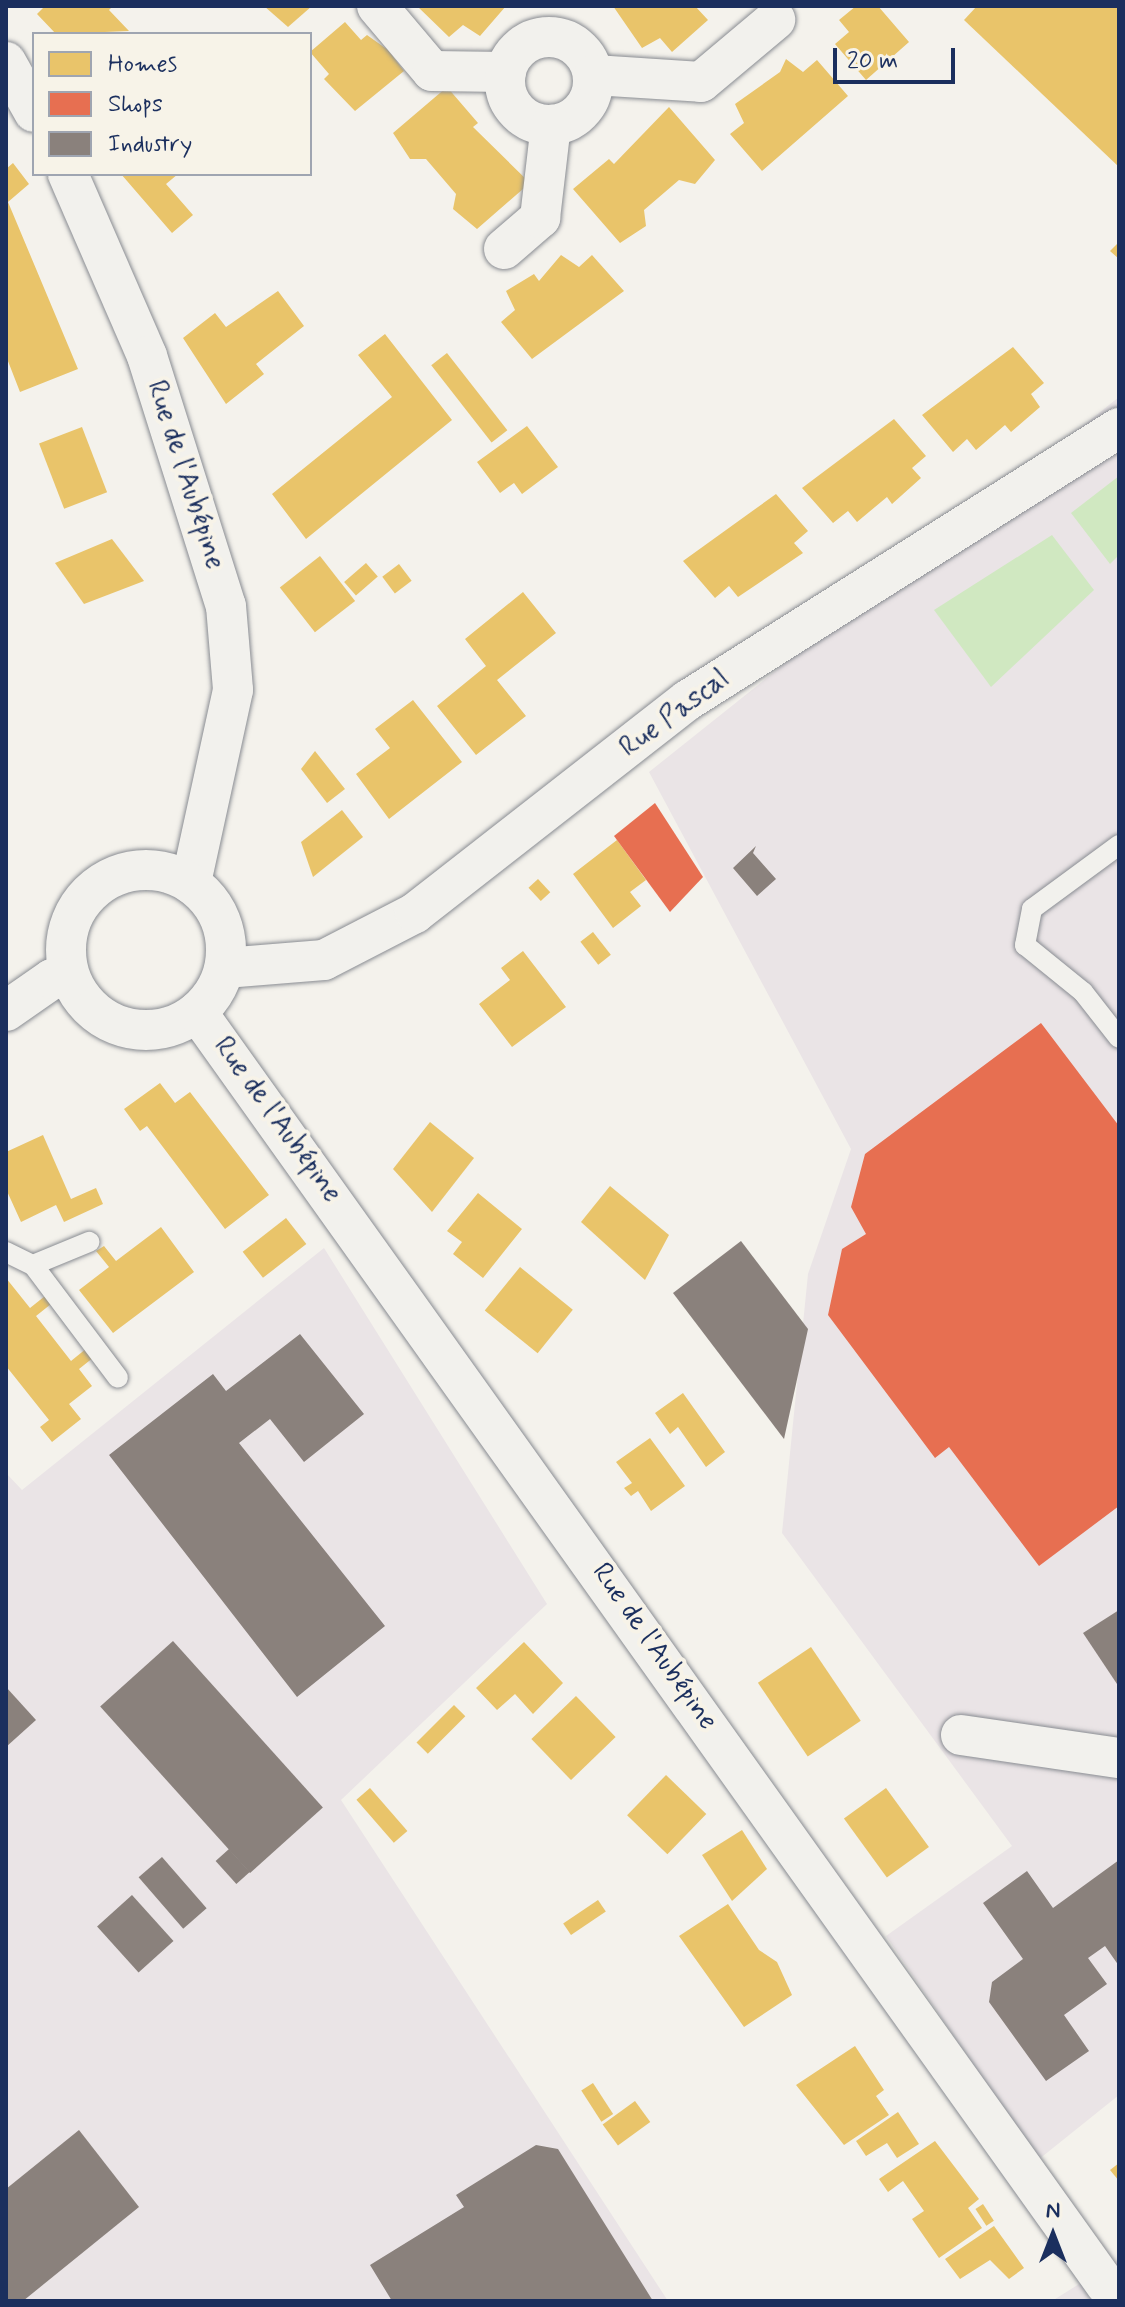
<!DOCTYPE html>
<meta charset="utf-8">
<style>
body{margin:0}
#map{position:relative;width:1125px;height:2307px;overflow:hidden;background:#f4f2ec;font-family:Mynerve,sans-serif}
div>[style]{position:absolute}
.built>*{inset:0;background:#eae4e6}
.green>*{inset:0;background:#d0e8c1}
.homes>*{inset:0;background:#e9c46a;transform-origin:0 0}
.shops>*{inset:0;background:#e76f51}
.industry>*{inset:0;background:#8a817c;transform-origin:0 0}
.roads{filter:drop-shadow(0 0 2px #898c92) drop-shadow(0 0 2px #898c92)}
.lane>*{height:20px;margin:-10px;padding:0 10px;transform-origin:10px;border-radius:10px;background:#f2f1ed}
.street>*{height:40px;margin:-20px;padding:0 20px;transform-origin:20px;border-radius:20px;background:#f2f1ed}
.street>.ring{margin:-20px;padding:0;box-sizing:content-box;background:none;border:40px solid #f2f1ed;border-radius:50%}
span{translate:-50% -50%;white-space:nowrap;text-align:center;line-height:1.15;-webkit-text-stroke:8px #f7f3e8;paint-order:stroke}
.street-label{font-size:28px;color:#1b2f5e}
.frame{position:absolute;inset:0;border:8px solid #1b2f5e;pointer-events:none}
.legend{position:absolute;left:32px;top:32px;width:280px;height:144px;box-sizing:border-box;background:#f7f3e8;border:2px solid #9fa5b1;margin:0;padding:10px 14px;list-style:none;font-size:24px;color:#1b2f5e}
.legend li{display:flex;align-items:center;gap:16px;height:40px}
.legend b{width:40px;border:2px solid #9fa5b1}
.north{position:absolute;left:1013px;top:2195px;width:80px;height:80px;-webkit-text-stroke:6px #f7f3e8;paint-order:stroke;rotate:0deg;font-size:22px;font-weight:700;line-height:32px;text-align:center;color:#1b2f5e}
.north::after{content:'';display:block;margin:auto;width:28px;height:36px;background:#1b2f5e;clip-path:polygon(50% 0,100% 100%,50% 72%,0 100%)}
.scale{position:absolute;left:833px;top:48px;width:122px;height:36px;box-sizing:border-box;border:4px solid #1b2f5e;border-top:0;padding-left:10px;font-size:24px;line-height:28px;white-space:nowrap;color:#1b2f5e;-webkit-text-stroke:6px #f7f3e8;paint-order:stroke}
</style>
<div id="map">
<div class="built">
<i style="clip-path:polygon(1119px 397px,1119px 2095px,1038px 2160px,886px 1936px,1012px 1846px,782px 1533px,808px 1274px,851px 1149px,649px 772px)"></i>
<i style="clip-path:polygon(324px 1248px,547px 1604px,341px 1800px,668px 2301px,6px 2301px,6px 1473px,22px 1490px)"></i>
<i style="clip-path:polygon(1119px 2259px,1119px 2301px,1052px 2301px)"></i>
</div>
<div class="green">
<i style="clip-path:polygon(1119px 476px,1119px 555px,1110px 564px,1071px 513px)"></i>
<i style="clip-path:polygon(1052px 535px,1094px 590px,991px 687px,934px 610px)"></i>
</div>
<div class="homes">
<i style="clip-path:polygon(45px 6px,113px 6px,109px 10px,129px 31px,56px 34px,37px 14px)"></i>
<i style="clip-path:polygon(264px 6px,312px 6px,288px 27px)"></i>
<i style="clip-path:polygon(417px 6px,506px 6px,480px 36px,463px 25px,449px 37px)"></i>
<i style="clip-path:polygon(613px 6px,695px 6px,708px 20px,672px 52px,660px 38px,642px 48px)"></i>
<i style="clip-path:polygon(856px 6px,878px 6px,909px 42px,866px 80px,835px 44px,849px 32px,839px 20px)"></i>
<i style="clip-path:polygon(977px 6px,1119px 6px,1119px 167px,964px 20px)"></i>
<i style="clip-path:polygon(345px 22px,361px 40px,367px 35px,388px 50px,404px 71px,355px 111px,324px 79px,329px 74px,310px 52px)"></i>
<i style="clip-path:polygon(786px 59px,803px 72px,817px 60px,848px 96px,762px 171px,730px 134px,744px 123px,735px 104px,780px 72px)"></i>
<i style="clip-path:polygon(447px 87px,478px 123px,473px 127px,530px 183px,477px 229px,453px 209px,456px 194px,426px 159px,410px 159px,393px 133px)"></i>
<i style="clip-path:polygon(669px 107px,715px 160px,695px 184px,679px 180px,644px 210px,646px 226px,620px 243px,573px 189px,609px 159px,614px 164px)"></i>
<i style="clip-path:polygon(13px 163px,29px 184px,8px 202px,78px 369px,20px 392px,6px 356px,6px 169px)"></i>
<i style="clip-path:polygon(121px 174px,178px 174px,166px 184px,193px 215px,172px 233px)"></i>
<i style="clip-path:polygon(1119px 242px,1119px 259px,1110px 251px)"></i>
<i style="clip-path:polygon(561px 255px,579px 267px,592px 255px,624px 291px,532px 359px,501px 322px,515px 310px,506px 291px,534px 274px,539px 281px)"></i>
<i style="clip-path:polygon(278px 291px,304px 326px,256px 364px,264px 374px,226px 404px,183px 338px,215px 313px,226px 327px)"></i>
<i style="clip-path:polygon(385px 334px,452px 420px,306px 539px,272px 494px,392px 397px,358px 355px)"></i>
<i style="clip-path:polygon(1013px 347px,1044px 383px,1031px 394px,1040px 407px,1011px 432px,1005px 425px,976px 450px,967px 439px,953px 452px,922px 415px)"></i>
<i style="left:447px;top:353px;width:98px;height:20px;rotate:52deg"></i>
<i style="clip-path:polygon(894px 419px,926px 456px,912px 468px,921px 478px,892px 504px,887px 497px,857px 522px,848px 511px,833px 523px,802px 488px)"></i>
<i style="clip-path:polygon(527px 426px,558px 467px,522px 494px,514px 483px,500px 493px,477px 462px)"></i>
<i style="left:82px;top:427px;width:70px;height:46px;rotate:69deg"></i>
<i style="clip-path:polygon(776px 494px,808px 531px,794px 543px,803px 553px,738px 597px,729px 586px,715px 598px,683px 561px)"></i>
<i style="clip-path:polygon(112px 539px,144px 581px,84px 604px,55px 563px)"></i>
<i style="left:320px;top:556px;width:57px;height:51px;rotate:52deg"></i>
<i style="left:366px;top:563px;width:18px;height:29px;rotate:49deg"></i>
<i style="left:399px;top:564px;width:21px;height:21px;rotate:53deg"></i>
<i style="clip-path:polygon(523px 592px,556px 633px,497px 680px,526px 716px,476px 755px,437px 706px,486px 666px,465px 639px)"></i>
<i style="clip-path:polygon(413px 700px,462px 762px,389px 819px,356px 774px,390px 748px,375px 729px)"></i>
<i style="clip-path:polygon(315px 751px,345px 789px,327px 803px,301px 769px)"></i>
<i style="clip-path:polygon(342px 810px,363px 837px,313px 877px,301px 842px)"></i>
<i style="clip-path:polygon(617px 840px,646px 880px,630px 892px,641px 906px,613px 928px,573px 874px)"></i>
<i style="left:538px;top:879px;width:18px;height:13px;rotate:47deg"></i>
<i style="left:593px;top:932px;width:29px;height:16px;rotate:52deg"></i>
<i style="clip-path:polygon(523px 951px,566px 1007px,512px 1047px,479px 1004px,510px 980px,501px 968px)"></i>
<i style="clip-path:polygon(160px 1083px,175px 1103px,190px 1092px,269px 1195px,225px 1229px,147px 1126px,140px 1131px,124px 1109px)"></i>
<i style="clip-path:polygon(430px 1122px,474px 1158px,432px 1212px,393px 1169px)"></i>
<i style="clip-path:polygon(43px 1135px,71px 1199px,96px 1188px,103px 1204px,64px 1222px,56px 1205px,21px 1222px,6px 1189px,6px 1152px)"></i>
<i style="clip-path:polygon(610px 1186px,669px 1235px,645px 1280px,581px 1222px)"></i>
<i style="clip-path:polygon(478px 1193px,522px 1229px,483px 1278px,453px 1254px,462px 1242px,447px 1231px)"></i>
<i style="left:286px;top:1218px;width:33px;height:55px;rotate:52deg"></i>
<i style="clip-path:polygon(161px 1227px,194px 1272px,113px 1333px,79px 1290px,109px 1267px,96px 1251px,104px 1246px,116px 1261px)"></i>
<i style="left:520px;top:1267px;width:68px;height:56px;rotate:39deg"></i>
<i style="clip-path:polygon(6px 1278px,30px 1308px,45px 1296px,51px 1304px,36px 1316px,71px 1361px,87px 1348px,94px 1357px,79px 1369px,92px 1386px,69px 1404px,81px 1419px,52px 1442px,40px 1427px,49px 1420px,6px 1366px)"></i>
<i style="clip-path:polygon(683px 1393px,725px 1452px,706px 1467px,678px 1427px,670px 1434px,655px 1413px)"></i>
<i style="clip-path:polygon(650px 1438px,685px 1486px,651px 1511px,638px 1491px,631px 1496px,624px 1488px,632px 1483px,616px 1462px)"></i>
<i style="clip-path:polygon(524px 1642px,563px 1683px,533px 1714px,515px 1694px,497px 1710px,476px 1688px)"></i>
<i style="left:811px;top:1647px;width:89px;height:64px;rotate:56deg"></i>
<i style="left:576px;top:1696px;width:57px;height:62px;rotate:46deg"></i>
<i style="left:454px;top:1705px;width:16px;height:53px;rotate:45deg"></i>
<i style="left:666px;top:1775px;width:56px;height:56px;rotate:44deg"></i>
<i style="left:370px;top:1788px;width:57px;height:18px;rotate:49deg"></i>
<i style="left:886px;top:1788px;width:73px;height:52px;rotate:54deg"></i>
<i style="clip-path:polygon(742px 1830px,767px 1869px,732px 1901px,702px 1855px)"></i>
<i style="left:598px;top:1900px;width:14px;height:42px;rotate:56deg"></i>
<i style="clip-path:polygon(728px 1904px,759px 1950px,777px 1962px,792px 1995px,744px 2027px,679px 1936px)"></i>
<i style="clip-path:polygon(855px 2046px,884px 2090px,876px 2096px,889px 2115px,844px 2145px,796px 2085px)"></i>
<i style="left:593px;top:2083px;width:37px;height:14px;rotate:57deg"></i>
<i style="left:635px;top:2101px;width:26px;height:40px;rotate:54deg"></i>
<i style="clip-path:polygon(898px 2112px,919px 2144px,897px 2158px,887px 2143px,866px 2156px,856px 2141px)"></i>
<i style="clip-path:polygon(935px 2141px,979px 2199px,968px 2208px,982px 2228px,939px 2258px,912px 2219px,924px 2211px,903px 2181px,888px 2192px,879px 2179px)"></i>
<i style="clip-path:polygon(1119px 2163px,1119px 2181px,1110px 2170px)"></i>
<i style="left:983px;top:2204px;width:20px;height:9px;rotate:57deg"></i>
<i style="clip-path:polygon(994px 2226px,1024px 2268px,1009px 2279px,990px 2260px,960px 2279px,945px 2259px)"></i>
</div>
<div class="shops">
<i style="clip-path:polygon(655px 803px,703px 877px,670px 912px,614px 836px)"></i>
<i style="clip-path:polygon(1041px 1023px,1119px 1126px,1119px 1506px,1039px 1566px,949px 1447px,935px 1458px,828px 1315px,842px 1249px,866px 1234px,851px 1207px,865px 1154px)"></i>
</div>
<div class="industry">
<i style="clip-path:polygon(756px 846px,753px 853px,776px 879px,757px 896px,733px 868px)"></i>
<i style="clip-path:polygon(741px 1241px,808px 1329px,784px 1439px,673px 1293px)"></i>
<i style="clip-path:polygon(300px 1334px,364px 1414px,304px 1462px,270px 1419px,239px 1443px,385px 1626px,297px 1697px,109px 1455px,213px 1374px,226px 1391px)"></i>
<i style="clip-path:polygon(1119px 1610px,1119px 1687px,1083px 1633px)"></i>
<i style="left:173px;top:1641px;width:224px;height:98px;rotate:48deg"></i>
<i style="clip-path:polygon(6px 1687px,36px 1720px,6px 1747px)"></i>
<i style="left:229px;top:1849px;width:31px;height:18px;rotate:48deg"></i>
<i style="left:162px;top:1857px;width:68px;height:31px;rotate:49deg"></i>
<i style="clip-path:polygon(1119px 1860px,1119px 1966px,1105px 1946px,1088px 1958px,1107px 1984px,1064px 2015px,1089px 2051px,1046px 2081px,989px 2002px,992px 1982px,1023px 1959px,983px 1903px,1027px 1871px,1053px 1908px)"></i>
<i style="left:132px;top:1895px;width:62px;height:47px;rotate:48deg"></i>
<i style="clip-path:polygon(79px 2130px,139px 2207px,23px 2301px,6px 2301px,6px 2189px)"></i>
<i style="clip-path:polygon(536px 2145px,558px 2149px,653px 2301px,392px 2301px,370px 2265px,464px 2207px,456px 2195px)"></i>
</div>
<div class="roads">
<div class="lane">
<i style="left:1119px;top:845px;width:108px;rotate:143.7deg"></i>
<i style="left:1032px;top:909px;width:37px;rotate:101deg"></i>
<i style="left:1025px;top:945px;width:75px;rotate:39deg"></i>
<i style="left:1083px;top:992px;width:58px;rotate:52deg"></i>
<i style="left:6px;top:1252px;width:30px;rotate:26deg"></i>
<i style="left:33px;top:1265px;width:61px;rotate:-22.3deg"></i>
<i style="left:33px;top:1265px;width:141px;rotate:53deg"></i>
</div>
<div class="street">
<i style="left:377px;top:6px;width:85px;rotate:49.8deg"></i>
<i style="left:432px;top:71px;width:74px;rotate:0.8deg"></i>
<i class="ring" style="left:505px;top:37px;width:48px;height:48px"></i>
<i style="left:6px;top:62px;width:57px;rotate:60.8deg"></i>
<i style="left:594px;top:75px;width:107px;rotate:3.7deg"></i>
<i style="left:701px;top:82px;width:97px;rotate:-40deg"></i>
<i style="left:68px;top:174px;width:198px;rotate:66.5deg"></i>
<i style="left:147px;top:356px;width:262px;rotate:72.5deg"></i>
<i style="left:226px;top:606px;width:84px;rotate:85.2deg"></i>
<i style="left:233px;top:690px;width:198px;rotate:102.3deg"></i>
<i style="left:504px;top:249px;width:48px;rotate:-40.7deg"></i>
<i style="left:540px;top:218px;width:94px;rotate:-83.3deg"></i>
<i class="ring" style="left:66px;top:870px;width:120px;height:120px"></i>
<i style="left:225px;top:968px;width:99px;rotate:-4.6deg"></i>
<i style="left:324px;top:960px;width:102px;rotate:-27.3deg"></i>
<i style="left:415px;top:913px;width:346px;rotate:-38deg"></i>
<i style="left:688px;top:700px;width:510px;rotate:-32.26deg"></i>
<i style="left:6px;top:1011px;width:56px;rotate:-34.8deg"></i>
<i style="left:52px;top:979px;width:18px;rotate:-3deg"></i>
<i style="left:197px;top:1012px;width:1564px;rotate:54.47deg"></i>
<i style="left:961px;top:1735px;width:160px;rotate:8.3deg"></i>
</div>
</div>
<div class="street-label">
<span style="left:185px;top:475px;rotate:72deg">Rue de l'Aubépine</span>
<span style="left:675px;top:714px;rotate:-36deg">Rue Pascal</span>
<span style="left:277px;top:1120px;rotate:54deg">Rue de l'Aubépine</span>
<span style="left:654px;top:1647px;rotate:55deg">Rue de l'Aubépine</span>
</div>
<div class="frame"></div>
<ul class="legend">
<li><b style="height:22px;background:#e9c46a"></b>Homes</li>
<li><b style="height:22px;background:#e76f51"></b>Shops</li>
<li><b style="height:22px;background:#8a817c"></b>Industry</li>
</ul>
<div class="north">N</div>
<div class="scale">20 m</div>
</div>
